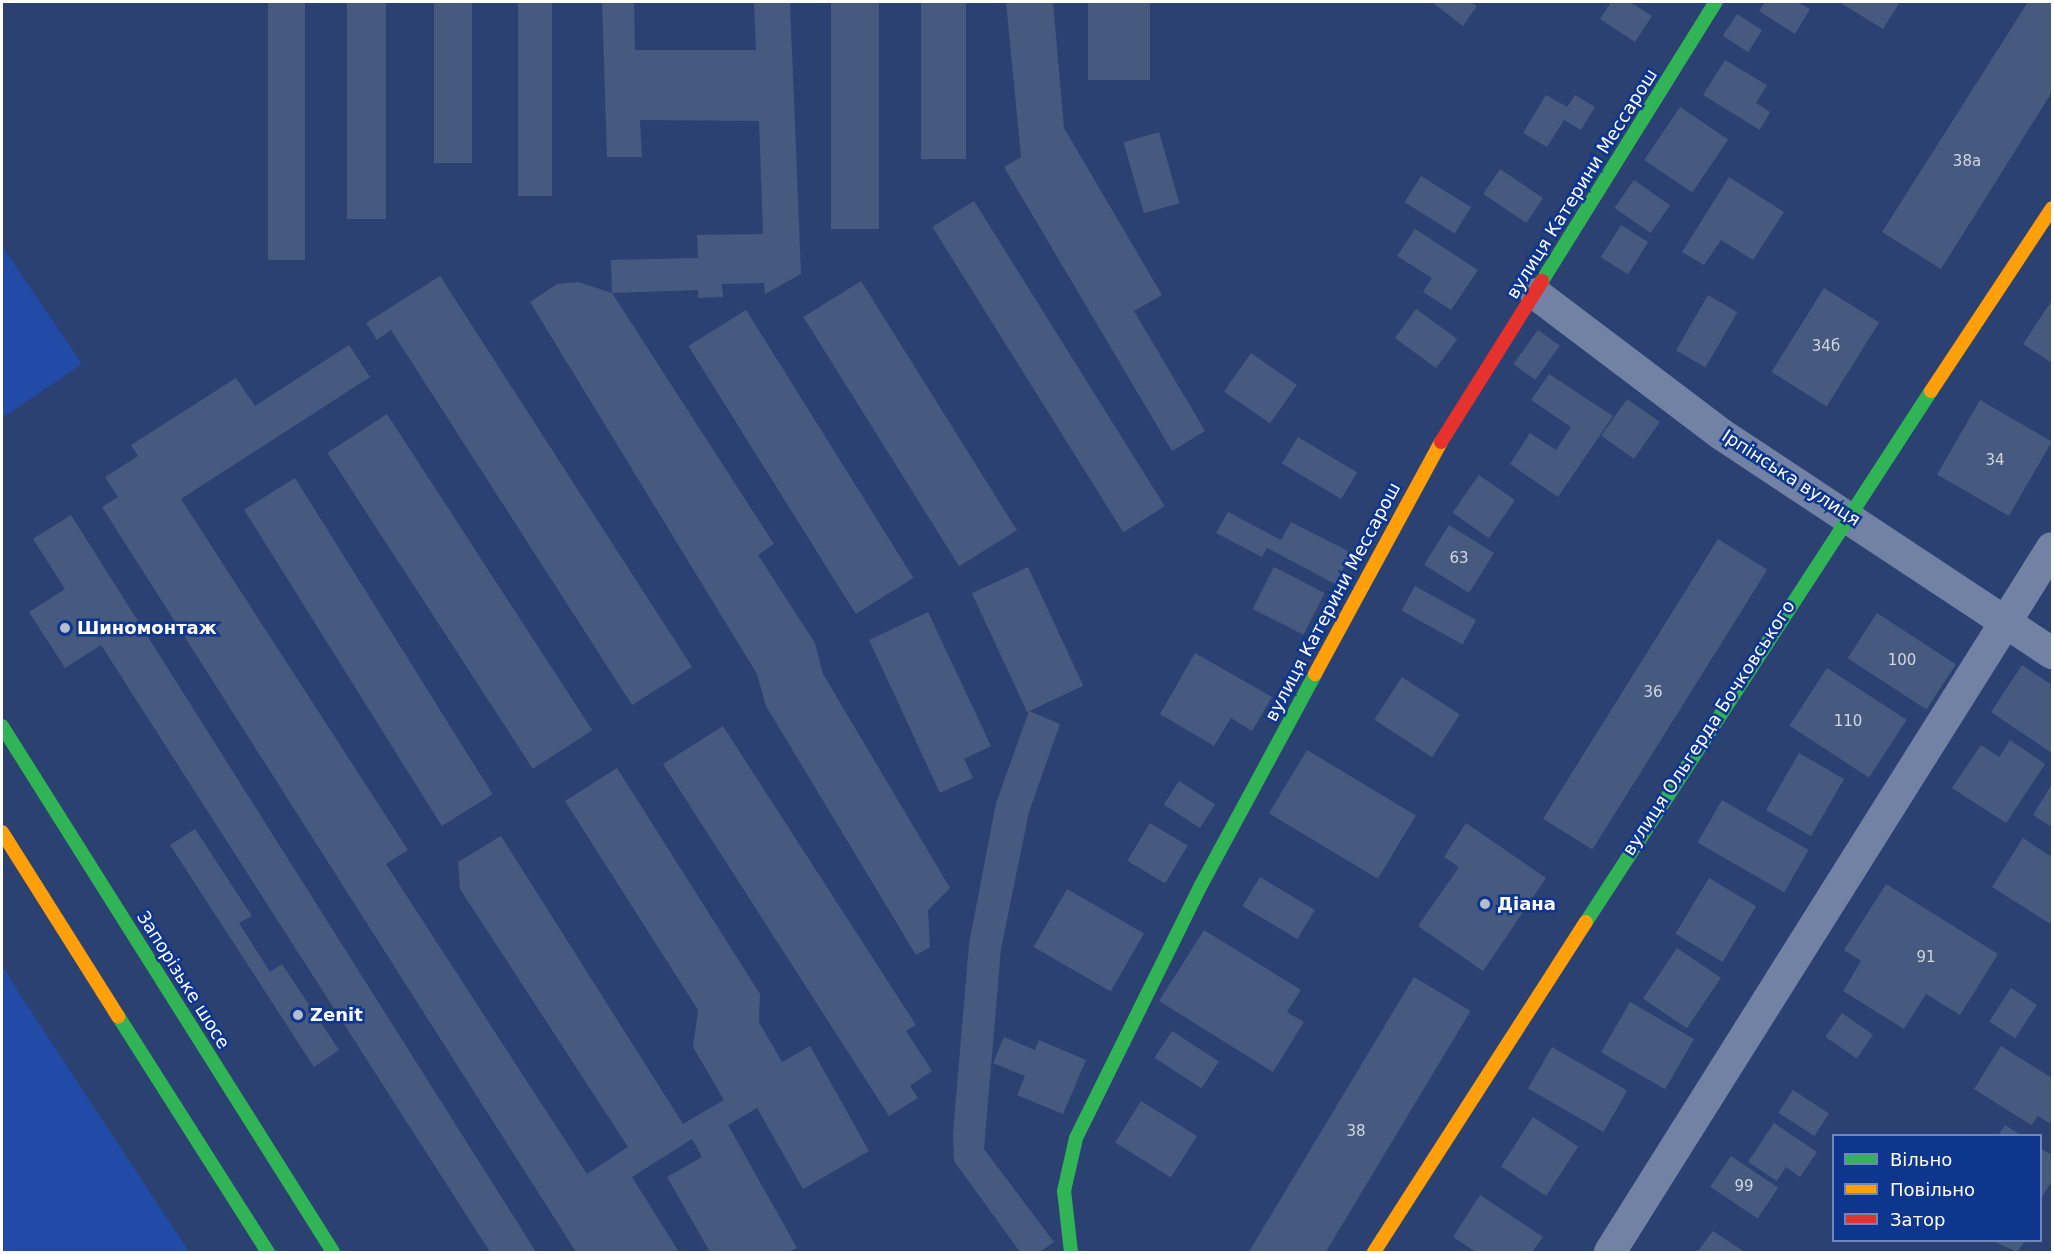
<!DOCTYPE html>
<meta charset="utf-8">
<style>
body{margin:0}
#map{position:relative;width:2054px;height:1254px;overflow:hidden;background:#2b4171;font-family:"DejaVu Sans",sans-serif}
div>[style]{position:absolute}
.green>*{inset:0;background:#214ba6}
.building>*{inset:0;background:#46597f;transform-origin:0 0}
.street>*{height:32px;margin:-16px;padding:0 16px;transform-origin:16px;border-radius:16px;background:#7282a5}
.fast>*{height:14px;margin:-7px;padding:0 7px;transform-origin:7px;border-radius:7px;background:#30b455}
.slow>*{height:14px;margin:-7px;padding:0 7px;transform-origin:7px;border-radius:7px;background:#ff9f0a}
.jam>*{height:14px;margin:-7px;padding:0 7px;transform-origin:7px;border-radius:7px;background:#e5322d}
.dots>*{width:16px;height:16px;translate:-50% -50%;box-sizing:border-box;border:3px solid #0e368e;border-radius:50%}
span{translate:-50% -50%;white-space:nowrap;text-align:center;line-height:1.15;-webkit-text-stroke:5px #0e368e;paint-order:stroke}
.number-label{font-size:15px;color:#d1d6df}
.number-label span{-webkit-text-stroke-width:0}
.street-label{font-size:18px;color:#fff}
.poi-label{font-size:18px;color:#fff;font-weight:700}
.left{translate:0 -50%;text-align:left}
.frame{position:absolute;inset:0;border:3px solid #fff;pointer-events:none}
.legend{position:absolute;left:1832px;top:1134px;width:210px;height:108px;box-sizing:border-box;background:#0e368e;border:2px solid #6e86bb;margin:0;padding:8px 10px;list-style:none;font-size:18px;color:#fff}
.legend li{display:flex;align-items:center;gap:12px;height:30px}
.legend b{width:30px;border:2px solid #6e86bb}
</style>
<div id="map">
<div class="green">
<i style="clip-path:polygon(2px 246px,82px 364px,2px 418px)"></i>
<i style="clip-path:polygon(2px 965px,19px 993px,189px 1252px,2px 1252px)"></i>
</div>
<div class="building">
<i style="left:268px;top:2px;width:37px;height:258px"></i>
<i style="left:347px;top:2px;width:39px;height:217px"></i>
<i style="left:434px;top:2px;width:38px;height:161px"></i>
<i style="left:518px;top:2px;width:34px;height:194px"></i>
<i style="clip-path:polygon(602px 2px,634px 2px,635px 50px,756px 50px,754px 2px,790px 2px,801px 274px,765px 294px,764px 283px,722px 284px,723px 297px,698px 298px,698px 290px,612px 293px,611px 260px,698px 258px,697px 235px,763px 234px,759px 121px,640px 120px,642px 157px,607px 157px)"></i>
<i style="left:831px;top:2px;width:48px;height:227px"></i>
<i style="left:921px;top:2px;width:45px;height:157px"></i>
<i style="clip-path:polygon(1006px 2px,1053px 2px,1064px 128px,1162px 295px,1134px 311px,1205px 431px,1172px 451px,1004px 167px,1021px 157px)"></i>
<i style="left:1088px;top:2px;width:62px;height:78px"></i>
<i style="clip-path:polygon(1432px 2px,1470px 2px,1477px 6px,1463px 26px)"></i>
<i style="clip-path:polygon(1611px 2px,1630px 2px,1652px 16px,1635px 42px,1600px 19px)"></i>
<i style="clip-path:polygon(1765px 2px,1797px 2px,1810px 9px,1795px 34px,1759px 11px)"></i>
<i style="clip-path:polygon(1839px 2px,1900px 2px,1883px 29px)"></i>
<i style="clip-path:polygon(2028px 2px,2052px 2px,2052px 92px,1941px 269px,1882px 232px)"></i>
<i style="left:1737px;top:14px;width:30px;height:26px;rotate:33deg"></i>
<i style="clip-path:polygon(1725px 60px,1767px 85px,1756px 103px,1770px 112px,1760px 130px,1703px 95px)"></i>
<i style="clip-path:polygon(1546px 95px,1567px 107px,1575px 95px,1595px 107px,1581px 130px,1564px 120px,1547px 147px,1523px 133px)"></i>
<i style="left:1680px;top:107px;width:58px;height:64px;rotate:34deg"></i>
<i style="left:1159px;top:132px;width:74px;height:37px;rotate:74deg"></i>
<i style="left:1500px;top:169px;width:52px;height:30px;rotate:34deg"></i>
<i style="left:1421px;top:176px;width:59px;height:31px;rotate:32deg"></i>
<i style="clip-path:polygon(1729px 177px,1784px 212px,1753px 260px,1721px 240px,1704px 265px,1682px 252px)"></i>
<i style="left:1634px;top:180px;width:44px;height:34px;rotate:35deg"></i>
<i style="left:974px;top:201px;width:360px;height:49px;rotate:58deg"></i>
<i style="left:1621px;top:225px;width:32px;height:38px;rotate:32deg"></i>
<i style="clip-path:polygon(1415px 229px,1478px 270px,1451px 310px,1423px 292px,1432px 278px,1397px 256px)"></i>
<i style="clip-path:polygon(440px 276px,692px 667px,632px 705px,391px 330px,377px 340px,366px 323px)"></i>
<i style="left:861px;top:281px;width:294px;height:68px;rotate:58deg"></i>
<i style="clip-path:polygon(578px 282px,612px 293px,774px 544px,758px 555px,815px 643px,823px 674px,950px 888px,928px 910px,930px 947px,916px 955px,766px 706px,757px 674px,530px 302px,557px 284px)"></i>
<i style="left:1824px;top:288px;width:65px;height:99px;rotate:32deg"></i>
<i style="left:1708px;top:295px;width:34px;height:64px;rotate:30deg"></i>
<i style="clip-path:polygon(2052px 300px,2052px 363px,2023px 344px)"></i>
<i style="left:1416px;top:309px;width:51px;height:36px;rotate:36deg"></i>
<i style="left:746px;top:310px;width:316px;height:68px;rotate:58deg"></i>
<i style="left:1538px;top:330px;width:27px;height:42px;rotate:36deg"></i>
<i style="clip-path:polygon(349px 345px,370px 377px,181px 499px,408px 850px,386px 864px,587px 1174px,628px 1147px,460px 889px,458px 862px,501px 836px,683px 1124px,724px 1100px,693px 1047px,698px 1010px,565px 801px,617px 768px,760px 994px,759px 1022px,782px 1062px,810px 1046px,869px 1151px,803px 1189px,757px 1108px,728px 1125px,797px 1248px,788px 1252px,710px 1252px,667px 1177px,702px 1157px,692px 1139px,632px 1177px,679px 1252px,576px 1252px,102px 507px,118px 497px,105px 477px,138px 456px,131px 445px,236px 378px,255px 406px)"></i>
<i style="left:1251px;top:353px;width:56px;height:47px;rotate:35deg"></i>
<i style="clip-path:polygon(1549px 374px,1613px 416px,1558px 497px,1510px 464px,1530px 433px,1556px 450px,1571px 427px,1531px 400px)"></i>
<i style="left:1627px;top:399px;width:40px;height:45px;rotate:35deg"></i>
<i style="left:1980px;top:400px;width:83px;height:86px;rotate:30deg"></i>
<i style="left:387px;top:414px;width:377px;height:71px;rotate:57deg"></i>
<i style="left:1298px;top:437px;width:69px;height:31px;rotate:31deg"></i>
<i style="left:1479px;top:475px;width:44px;height:46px;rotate:35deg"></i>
<i style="left:295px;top:478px;width:373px;height:60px;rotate:58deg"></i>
<i style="clip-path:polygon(1228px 512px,1281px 540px,1291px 522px,1352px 553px,1335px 584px,1267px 548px,1262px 557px,1216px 533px)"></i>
<i style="clip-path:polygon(71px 515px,536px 1252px,490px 1252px,101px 645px,65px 668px,29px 612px,65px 589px,33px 539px)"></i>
<i style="left:1449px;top:525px;width:53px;height:47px;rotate:32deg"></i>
<i style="left:1718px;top:539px;width:58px;height:330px;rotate:32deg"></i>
<i style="left:1028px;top:567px;width:131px;height:62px;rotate:65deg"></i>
<i style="left:1274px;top:567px;width:57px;height:47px;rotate:27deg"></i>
<i style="left:1415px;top:586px;width:70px;height:28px;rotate:29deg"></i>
<i style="clip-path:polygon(928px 612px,991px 746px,964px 759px,973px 778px,940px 793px,869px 640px)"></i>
<i style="left:1877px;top:613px;width:94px;height:54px;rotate:33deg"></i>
<i style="clip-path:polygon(1195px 653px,1272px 697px,1252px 731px,1231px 718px,1214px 746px,1160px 714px)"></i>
<i style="clip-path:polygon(2022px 665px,2052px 685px,2052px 753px,1991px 712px)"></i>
<i style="left:1827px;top:668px;width:95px;height:69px;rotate:33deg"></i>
<i style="left:1402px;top:677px;width:69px;height:51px;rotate:33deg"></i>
<i style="clip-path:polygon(1029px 711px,1060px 724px,1029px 812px,1001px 949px,984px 1149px,1054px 1242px,1040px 1252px,1020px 1252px,954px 1161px,953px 1133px,969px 944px,996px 803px)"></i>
<i style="clip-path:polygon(723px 726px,916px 1025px,906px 1031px,932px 1071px,910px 1086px,918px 1098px,889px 1116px,663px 764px)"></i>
<i style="clip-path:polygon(2010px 740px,2045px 764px,2006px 823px,1952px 788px,1981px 745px,1999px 757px)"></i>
<i style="left:1307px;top:750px;width:127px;height:74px;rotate:31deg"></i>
<i style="left:1799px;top:753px;width:52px;height:66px;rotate:30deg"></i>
<i style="left:1179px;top:781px;width:43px;height:28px;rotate:33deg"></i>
<i style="clip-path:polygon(2052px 784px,2052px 827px,2033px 815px)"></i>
<i style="left:1722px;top:800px;width:100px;height:49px;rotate:30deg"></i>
<i style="left:1150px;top:823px;width:44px;height:44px;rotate:31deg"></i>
<i style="clip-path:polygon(1466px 823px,1546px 878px,1483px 971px,1418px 926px,1459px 867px,1444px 857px)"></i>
<i style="clip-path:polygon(195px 829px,252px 916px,239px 923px,270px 972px,282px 964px,339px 1050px,314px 1067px,170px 845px)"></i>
<i style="clip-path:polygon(2023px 838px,2052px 857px,2052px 925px,1992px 887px)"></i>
<i style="left:1260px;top:877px;width:64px;height:34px;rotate:31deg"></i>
<i style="left:1709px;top:878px;width:55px;height:65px;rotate:31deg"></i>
<i style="clip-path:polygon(1886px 884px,1998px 954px,1960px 1015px,1926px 994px,1904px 1029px,1843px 991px,1861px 961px,1844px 950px)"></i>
<i style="left:1067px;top:889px;width:89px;height:67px;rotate:30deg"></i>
<i style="clip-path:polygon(1204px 930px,1301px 990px,1287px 1012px,1304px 1022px,1273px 1072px,1159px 1001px)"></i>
<i style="left:1677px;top:948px;width:53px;height:61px;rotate:34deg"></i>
<i style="left:1414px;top:977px;width:66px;height:324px;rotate:31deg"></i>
<i style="left:2011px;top:988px;width:31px;height:40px;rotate:33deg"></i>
<i style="left:1630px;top:1002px;width:74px;height:58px;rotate:30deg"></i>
<i style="left:1842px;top:1013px;width:38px;height:29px;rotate:35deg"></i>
<i style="left:1172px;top:1031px;width:56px;height:32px;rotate:33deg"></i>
<i style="clip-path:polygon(1004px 1037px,1035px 1050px,1039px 1040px,1086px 1060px,1063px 1114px,1017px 1095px,1025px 1076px,993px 1063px)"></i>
<i style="clip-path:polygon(2001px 1046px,2052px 1078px,2051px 1124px,2038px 1116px,2031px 1125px,1974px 1089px)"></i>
<i style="left:1552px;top:1047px;width:87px;height:48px;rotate:30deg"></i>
<i style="left:1793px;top:1090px;width:43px;height:27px;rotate:33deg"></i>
<i style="left:1141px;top:1101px;width:66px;height:49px;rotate:32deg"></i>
<i style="left:1533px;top:1117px;width:54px;height:59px;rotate:33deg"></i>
<i style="clip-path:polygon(1774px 1123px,1817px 1152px,1800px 1177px,1786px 1167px,1777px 1181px,1748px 1162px)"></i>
<i style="clip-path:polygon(2005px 1125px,2022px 1136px,1998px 1136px)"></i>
<i style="clip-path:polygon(2040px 1148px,2052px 1155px,2052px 1181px,2042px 1197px)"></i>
<i style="left:1731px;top:1156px;width:57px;height:37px;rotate:34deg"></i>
<i style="clip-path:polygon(1480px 1195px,1543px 1237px,1532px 1252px,1476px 1252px,1453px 1237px)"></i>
<i style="clip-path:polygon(1713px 1231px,1745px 1252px,1697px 1252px)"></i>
<i style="clip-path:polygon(1991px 1240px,2026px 1240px,2017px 1252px)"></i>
</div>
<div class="street">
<i style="left:1536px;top:294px;width:232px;rotate:37.1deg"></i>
<i style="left:1721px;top:434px;width:397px;rotate:33.5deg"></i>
<i style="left:1610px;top:1252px;width:831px;rotate:-57.88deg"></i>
</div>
<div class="fast">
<i style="left:1542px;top:281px;width:329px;rotate:-58.1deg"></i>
<i style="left:2px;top:726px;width:621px;rotate:57.82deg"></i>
<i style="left:1586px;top:922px;width:633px;rotate:-56.99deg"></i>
<i style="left:118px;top:1016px;width:280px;rotate:57.6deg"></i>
<i style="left:1071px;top:1252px;width:61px;rotate:-96.5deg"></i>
<i style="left:1064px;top:1191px;width:54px;rotate:-77.2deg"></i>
<i style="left:1076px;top:1138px;width:280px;rotate:-63.7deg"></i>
<i style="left:1200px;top:887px;width:242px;rotate:-61.6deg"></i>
</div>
<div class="slow">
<i style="left:1931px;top:391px;width:219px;rotate:-56.5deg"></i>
<i style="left:1315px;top:674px;width:264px;rotate:-61.5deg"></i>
<i style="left:2px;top:832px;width:218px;rotate:57.8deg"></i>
<i style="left:1374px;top:1252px;width:392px;rotate:-57.3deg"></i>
</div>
<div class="jam">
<i style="left:1441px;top:442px;width:190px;rotate:-57.9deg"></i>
</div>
<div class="dots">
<i style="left:65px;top:628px;background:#b5bccd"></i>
<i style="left:1485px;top:904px;background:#b5bccd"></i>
<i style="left:298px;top:1015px;background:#b5bccd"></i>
</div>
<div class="number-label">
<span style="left:1967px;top:162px">38а</span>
<span style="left:1826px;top:347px">34б</span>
<span style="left:1995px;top:461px">34</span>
<span style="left:1459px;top:559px">63</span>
<span style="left:1902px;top:661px">100</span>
<span style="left:1653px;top:693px">36</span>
<span style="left:1848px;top:722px">110</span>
<span style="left:1926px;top:958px">91</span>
<span style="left:1356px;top:1132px">38</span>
<span style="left:1744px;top:1187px">99</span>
</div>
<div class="street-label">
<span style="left:1582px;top:184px;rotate:-58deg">вулиця Катерини Мессарош</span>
<span style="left:1791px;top:478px;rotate:33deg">Ірпінська вулиця</span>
<span style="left:1333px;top:602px;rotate:-62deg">вулиця Катерини Мессарош</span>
<span style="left:1709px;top:728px;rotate:-57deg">вулиця Ольгерда Бочковського</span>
<span style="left:183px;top:980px;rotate:58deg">Запорізьке шосе</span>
</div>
<div class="poi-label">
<span class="left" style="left:77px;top:628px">Шиномонтаж</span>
<span class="left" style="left:1497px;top:904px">Діана</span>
<span class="left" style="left:310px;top:1015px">Zenit</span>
</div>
<div class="frame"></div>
<ul class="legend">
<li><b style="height:8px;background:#30b455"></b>Вільно</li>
<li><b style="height:8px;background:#ff9f0a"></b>Повільно</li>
<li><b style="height:8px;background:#e5322d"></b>Затор</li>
</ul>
</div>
